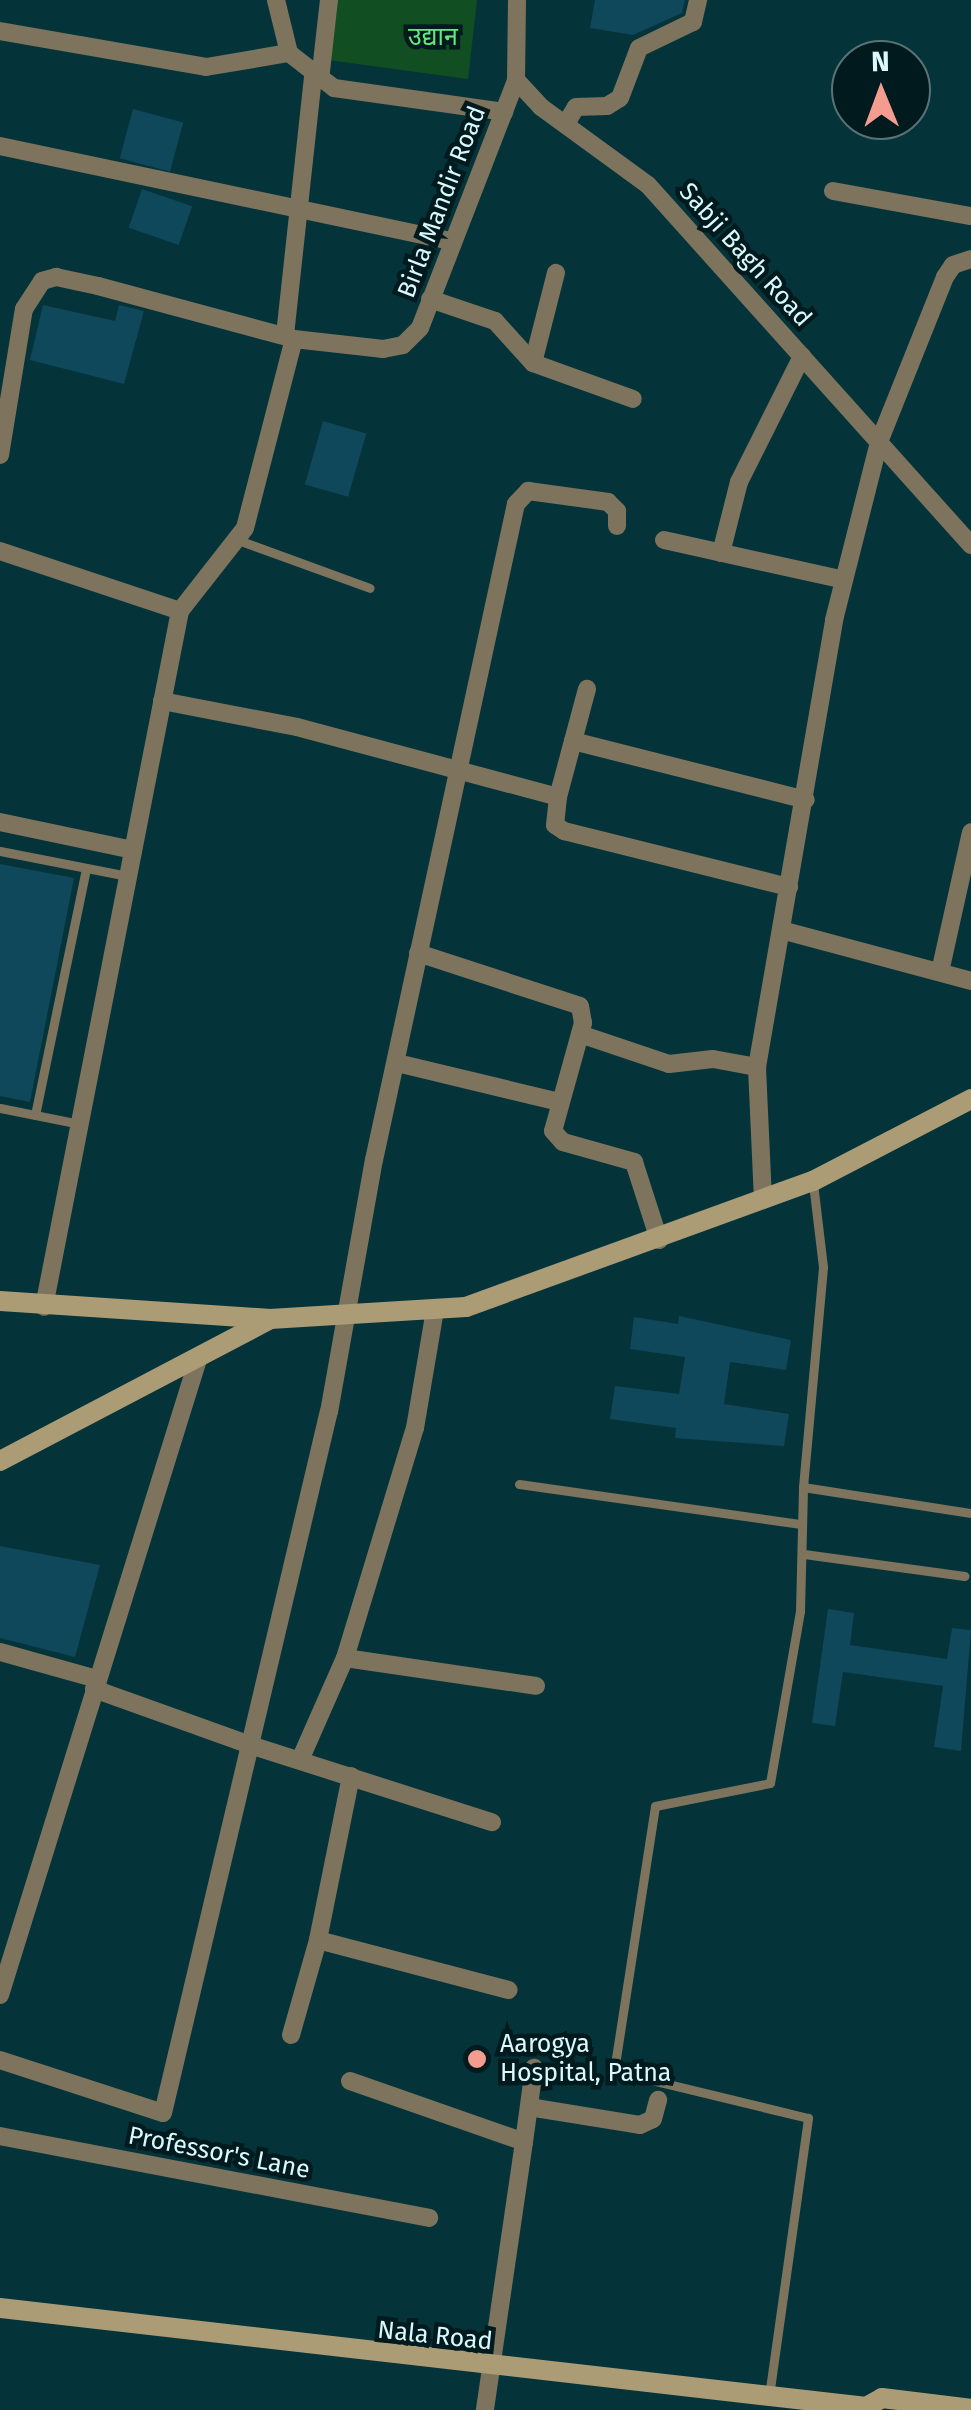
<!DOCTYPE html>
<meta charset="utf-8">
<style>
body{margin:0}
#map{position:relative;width:971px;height:2410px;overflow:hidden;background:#04343a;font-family:"Fira Sans","Noto Sans Devanagari",sans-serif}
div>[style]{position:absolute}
.green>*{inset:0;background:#114e21}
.building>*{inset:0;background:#0f475b;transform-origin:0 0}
.lane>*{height:9px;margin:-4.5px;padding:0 4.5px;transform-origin:4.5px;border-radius:4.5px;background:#7e745d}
.street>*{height:18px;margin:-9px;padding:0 9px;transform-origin:9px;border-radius:9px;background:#7e745d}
.secondary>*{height:20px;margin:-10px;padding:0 10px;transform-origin:10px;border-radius:10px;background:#ac9c76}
.dots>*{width:28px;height:28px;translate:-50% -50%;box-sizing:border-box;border:5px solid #011a1e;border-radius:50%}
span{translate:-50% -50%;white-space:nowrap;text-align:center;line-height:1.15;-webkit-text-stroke:9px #011a1e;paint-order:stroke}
.park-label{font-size:25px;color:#63ea7f}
.street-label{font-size:25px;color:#daf9fd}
.poi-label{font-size:25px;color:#daf9fd}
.left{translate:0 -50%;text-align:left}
.north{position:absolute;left:831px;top:40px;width:100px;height:100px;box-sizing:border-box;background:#011a1e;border:2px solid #587377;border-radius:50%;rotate:359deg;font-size:28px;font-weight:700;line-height:40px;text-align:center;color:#daf9fd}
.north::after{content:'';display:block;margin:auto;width:35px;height:45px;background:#f59c91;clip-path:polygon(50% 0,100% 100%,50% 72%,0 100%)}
</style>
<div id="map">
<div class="green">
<i style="clip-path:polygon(333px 0,477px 0,468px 79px,328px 60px)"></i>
</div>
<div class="building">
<i style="clip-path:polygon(595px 0,685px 0,682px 13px,633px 35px,590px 28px)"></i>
<i style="left:133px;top:109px;width:52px;height:51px;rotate:15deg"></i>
<i style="left:142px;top:189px;width:53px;height:41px;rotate:19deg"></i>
<i style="clip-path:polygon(43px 305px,115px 321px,119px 305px,144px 311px,124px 384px,30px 360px)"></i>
<i style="left:323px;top:421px;width:45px;height:66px;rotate:16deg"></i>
<i style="clip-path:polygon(0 864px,74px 878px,30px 1102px,0 1096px)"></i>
<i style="clip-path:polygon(679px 1316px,791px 1340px,786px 1370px,730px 1362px,724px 1404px,789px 1414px,784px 1446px,675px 1438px,676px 1428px,610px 1419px,615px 1386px,679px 1394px,685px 1357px,630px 1349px,634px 1317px,678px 1324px)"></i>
<i style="clip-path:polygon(0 1546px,100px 1565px,75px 1657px,0 1638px)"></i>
<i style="clip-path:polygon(828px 1609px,854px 1613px,850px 1645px,947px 1659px,952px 1628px,971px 1630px,961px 1751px,934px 1747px,943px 1686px,843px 1672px,835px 1726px,812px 1723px)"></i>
</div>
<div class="lane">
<i style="left:238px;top:540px;width:140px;rotate:20deg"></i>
<i style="left:0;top:851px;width:130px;rotate:11.1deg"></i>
<i style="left:0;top:1108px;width:82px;rotate:11.3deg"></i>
<i style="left:35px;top:1115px;width:251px;rotate:-78.3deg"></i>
<i style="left:519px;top:1484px;width:285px;rotate:8.1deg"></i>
<i style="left:803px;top:1487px;width:170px;rotate:8.8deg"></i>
<i style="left:804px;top:1554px;width:162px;rotate:7.8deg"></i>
<i style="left:769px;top:2396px;width:281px;rotate:-82deg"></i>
<i style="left:808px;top:2118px;width:200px;rotate:-166.4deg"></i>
<i style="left:614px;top:2071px;width:268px;rotate:-81.2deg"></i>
<i style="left:655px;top:1806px;width:117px;rotate:-11.3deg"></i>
<i style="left:770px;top:1783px;width:175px;rotate:-80.1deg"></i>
<i style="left:800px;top:1611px;width:124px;rotate:-88.6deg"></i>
<i style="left:803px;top:1487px;width:221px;rotate:-84.8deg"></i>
<i style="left:823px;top:1267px;width:85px;rotate:-96.8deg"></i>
</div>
<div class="street">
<i style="left:276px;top:0;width:55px;rotate:76.2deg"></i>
<i style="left:289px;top:53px;width:57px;rotate:37.9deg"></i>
<i style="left:334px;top:88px;width:172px;rotate:8deg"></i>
<i style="left:517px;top:0;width:80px;rotate:90.7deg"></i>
<i style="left:516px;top:80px;width:37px;rotate:47deg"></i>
<i style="left:541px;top:107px;width:132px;rotate:36.1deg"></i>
<i style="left:648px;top:185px;width:484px;rotate:48.1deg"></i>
<i style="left:0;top:31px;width:209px;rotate:9.9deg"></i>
<i style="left:206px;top:67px;width:84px;rotate:-9.6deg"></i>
<i style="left:320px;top:80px;width:81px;rotate:-83.6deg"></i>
<i style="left:567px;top:122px;width:17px;rotate:-59deg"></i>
<i style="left:576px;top:107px;width:31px;rotate:-2deg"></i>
<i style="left:607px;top:106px;width:15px;rotate:-32deg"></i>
<i style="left:620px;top:98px;width:53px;rotate:-69.2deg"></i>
<i style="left:639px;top:48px;width:60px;rotate:-25.7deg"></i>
<i style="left:693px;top:22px;width:23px;rotate:-77deg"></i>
<i style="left:0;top:146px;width:462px;rotate:11.9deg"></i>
<i style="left:833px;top:191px;width:140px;rotate:10.3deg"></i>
<i style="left:430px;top:299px;width:69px;rotate:18.7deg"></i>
<i style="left:495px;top:321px;width:57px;rotate:47.9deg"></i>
<i style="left:533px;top:363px;width:106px;rotate:19.8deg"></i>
<i style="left:285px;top:335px;width:261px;rotate:-83.8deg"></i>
<i style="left:533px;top:363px;width:93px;rotate:-75.7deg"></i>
<i style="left:0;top:455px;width:148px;rotate:-80.7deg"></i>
<i style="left:24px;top:309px;width:33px;rotate:-57deg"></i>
<i style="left:42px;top:281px;width:15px;rotate:-16deg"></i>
<i style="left:56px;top:277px;width:43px;rotate:12.1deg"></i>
<i style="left:98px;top:286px;width:203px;rotate:15.1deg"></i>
<i style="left:664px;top:540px;width:184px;rotate:12.5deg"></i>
<i style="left:0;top:551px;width:190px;rotate:18.4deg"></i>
<i style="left:180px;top:611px;width:709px;rotate:101.06deg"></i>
<i style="left:721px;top:553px;width:73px;rotate:-75.8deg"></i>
<i style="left:739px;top:482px;width:141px;rotate:-63.4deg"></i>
<i style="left:180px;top:611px;width:105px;rotate:-51.9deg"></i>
<i style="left:245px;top:528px;width:195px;rotate:-75.5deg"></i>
<i style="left:294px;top:339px;width:90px;rotate:6.4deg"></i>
<i style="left:383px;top:349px;width:20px;rotate:-11deg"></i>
<i style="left:403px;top:345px;width:24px;rotate:-45deg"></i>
<i style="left:420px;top:328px;width:266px;rotate:-68.8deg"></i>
<i style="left:162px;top:701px;width:137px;rotate:10.9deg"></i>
<i style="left:297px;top:727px;width:270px;rotate:15deg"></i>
<i style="left:558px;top:797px;width:28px;rotate:96deg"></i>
<i style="left:555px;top:825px;width:11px;rotate:34deg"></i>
<i style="left:564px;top:831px;width:232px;rotate:14deg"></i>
<i style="left:573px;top:741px;width:240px;rotate:14.2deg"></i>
<i style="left:558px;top:797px;width:112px;rotate:-75deg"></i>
<i style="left:0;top:822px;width:136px;rotate:11.9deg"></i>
<i style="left:785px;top:931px;width:193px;rotate:15deg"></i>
<i style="left:418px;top:953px;width:170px;rotate:18.1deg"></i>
<i style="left:580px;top:1006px;width:17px;rotate:80deg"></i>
<i style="left:583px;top:1023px;width:112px;rotate:105.5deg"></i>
<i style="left:553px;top:1131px;width:15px;rotate:48deg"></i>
<i style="left:563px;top:1142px;width:74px;rotate:15.7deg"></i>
<i style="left:634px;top:1162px;width:82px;rotate:72.2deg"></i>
<i style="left:940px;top:972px;width:143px;rotate:-77.5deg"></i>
<i style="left:580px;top:1034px;width:94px;rotate:18.6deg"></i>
<i style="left:669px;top:1064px;width:44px;rotate:-6.5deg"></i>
<i style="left:713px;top:1059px;width:45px;rotate:10.3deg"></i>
<i style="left:397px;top:1063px;width:168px;rotate:13.5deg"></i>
<i style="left:763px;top:1200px;width:133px;rotate:-92.6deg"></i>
<i style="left:757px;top:1067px;width:454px;rotate:-80.2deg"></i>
<i style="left:834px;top:620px;width:184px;rotate:-75.8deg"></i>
<i style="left:879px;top:442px;width:178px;rotate:-68.2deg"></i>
<i style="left:945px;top:277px;width:14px;rotate:-56deg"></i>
<i style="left:953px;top:265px;width:19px;rotate:-18deg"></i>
<i style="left:0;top:1652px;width:101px;rotate:15.6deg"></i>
<i style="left:345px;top:1658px;width:193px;rotate:8.3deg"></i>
<i style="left:94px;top:1689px;width:166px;rotate:19.7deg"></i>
<i style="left:250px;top:1745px;width:342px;rotate:-76.7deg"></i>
<i style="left:329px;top:1412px;width:256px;rotate:-79.9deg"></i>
<i style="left:374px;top:1160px;width:671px;rotate:-77.79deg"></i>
<i style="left:516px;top:504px;width:18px;rotate:-47deg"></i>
<i style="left:528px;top:491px;width:81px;rotate:7.8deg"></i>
<i style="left:608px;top:502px;width:13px;rotate:45deg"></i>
<i style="left:617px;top:511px;width:15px;rotate:90deg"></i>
<i style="left:300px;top:1760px;width:111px;rotate:-66.2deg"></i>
<i style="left:345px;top:1658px;width:240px;rotate:-73.1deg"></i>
<i style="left:415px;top:1428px;width:120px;rotate:-80.4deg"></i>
<i style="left:351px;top:1776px;width:167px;rotate:101.4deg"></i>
<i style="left:318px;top:1940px;width:197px;rotate:14.7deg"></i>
<i style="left:0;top:1995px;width:669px;rotate:-72.7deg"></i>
<i style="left:291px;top:2035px;width:99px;rotate:-74.1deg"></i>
<i style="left:0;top:2060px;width:171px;rotate:18deg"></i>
<i style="left:163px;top:2113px;width:378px;rotate:-76.7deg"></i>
<i style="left:250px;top:1745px;width:254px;rotate:17.7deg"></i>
<i style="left:350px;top:2081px;width:184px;rotate:19.3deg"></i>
<i style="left:524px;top:2142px;width:271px;rotate:98.3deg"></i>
<i style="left:529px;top:2107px;width:112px;rotate:9.2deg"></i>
<i style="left:640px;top:2125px;width:14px;rotate:-25deg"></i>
<i style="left:653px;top:2119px;width:20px;rotate:-75deg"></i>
<i style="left:0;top:2136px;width:437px;rotate:10.8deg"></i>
<i style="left:524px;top:2142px;width:75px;rotate:-82.3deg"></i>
</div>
<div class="secondary">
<i style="left:0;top:1301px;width:271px;rotate:3.8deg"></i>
<i style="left:270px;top:1319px;width:196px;rotate:-3.5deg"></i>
<i style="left:466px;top:1307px;width:369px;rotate:-20deg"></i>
<i style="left:813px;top:1181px;width:178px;rotate:-27.4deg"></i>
<i style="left:0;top:1461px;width:303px;rotate:-27.7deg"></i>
<i style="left:0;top:2308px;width:872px;rotate:6.52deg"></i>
<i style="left:866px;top:2407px;width:18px;rotate:-29deg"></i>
<i style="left:882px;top:2398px;width:90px;rotate:7deg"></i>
</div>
<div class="dots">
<i style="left:477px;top:2059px;background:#f59c91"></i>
</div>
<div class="park-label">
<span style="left:433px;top:37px">उद्यान</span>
</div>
<div class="street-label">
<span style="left:442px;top:202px;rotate:-69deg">Birla Mandir Road</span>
<span style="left:745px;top:255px;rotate:48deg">Sabji Bagh Road</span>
<span style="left:219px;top:2153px;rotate:11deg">Professor's Lane</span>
<span style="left:435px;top:2336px;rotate:6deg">Nala Road</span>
</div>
<div class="poi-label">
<span class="left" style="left:500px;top:2059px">Aarogya<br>Hospital, Patna</span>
</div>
<div class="north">N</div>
</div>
